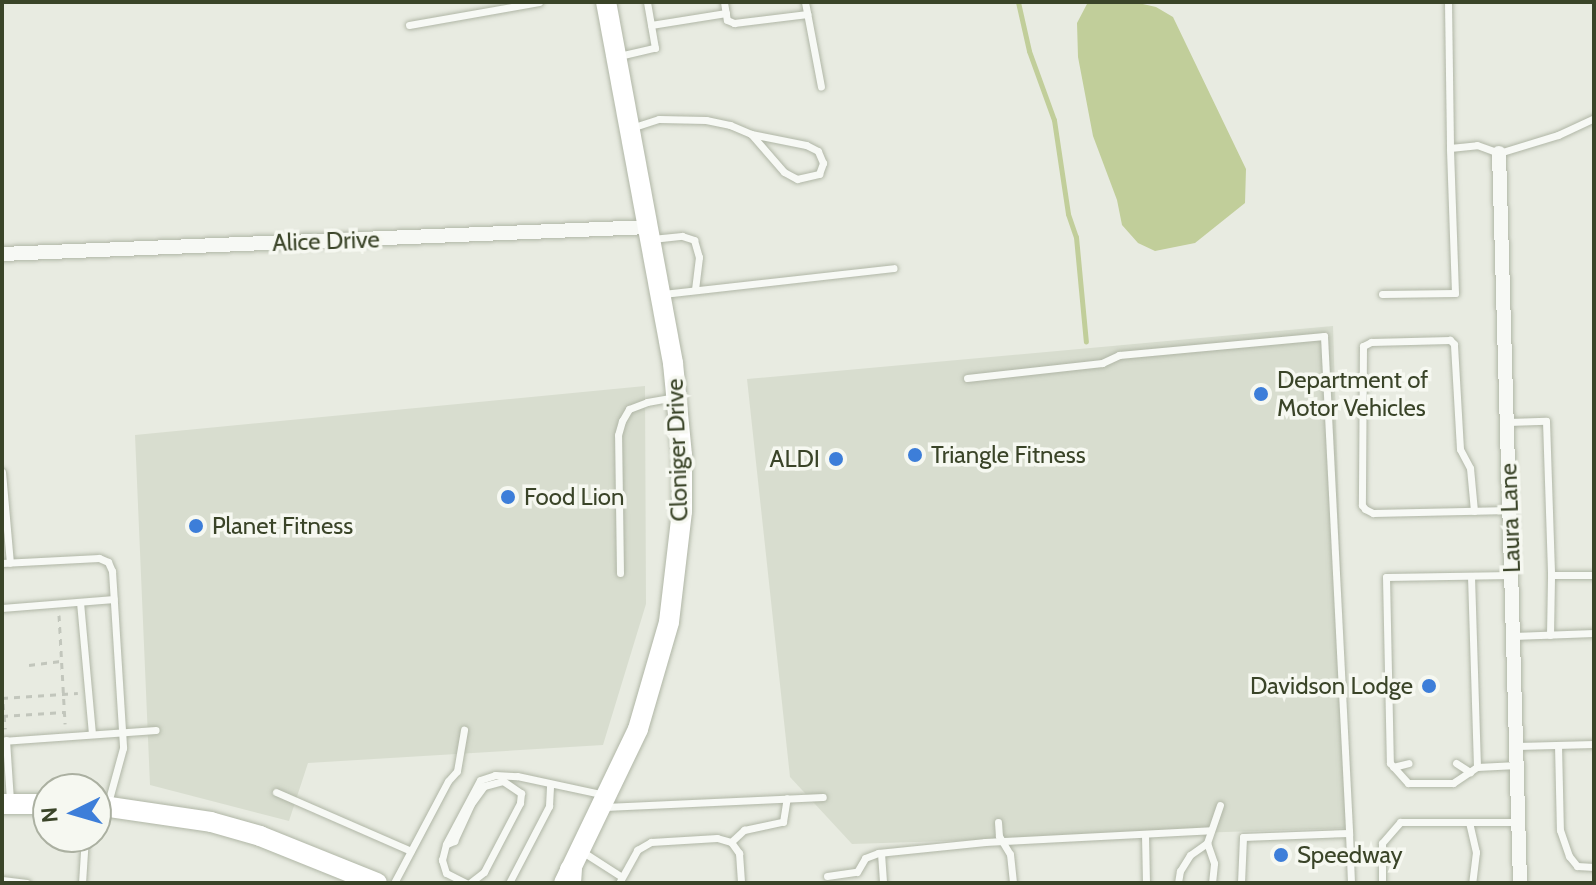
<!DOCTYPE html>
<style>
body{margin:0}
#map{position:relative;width:1596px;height:885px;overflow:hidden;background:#e8ebe1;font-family:Cabin,sans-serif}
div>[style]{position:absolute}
.built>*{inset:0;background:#d8ddcf}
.water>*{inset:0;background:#c1ce9a}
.stream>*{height:5px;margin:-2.5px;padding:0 2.5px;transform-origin:2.5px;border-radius:2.5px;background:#c1ce9a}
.path>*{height:3px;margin-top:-1.5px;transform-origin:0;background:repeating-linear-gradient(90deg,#c2c6bc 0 6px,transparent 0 12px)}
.roads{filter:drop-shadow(0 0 2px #b0b6a6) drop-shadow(0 0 2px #b0b6a6)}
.lane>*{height:7px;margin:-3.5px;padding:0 3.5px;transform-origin:3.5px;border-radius:3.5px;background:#f7f9f5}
.street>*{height:14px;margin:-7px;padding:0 7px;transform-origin:7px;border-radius:7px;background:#f7f9f5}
.secondary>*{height:20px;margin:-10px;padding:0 10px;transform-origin:10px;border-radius:10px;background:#fff}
.primary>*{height:22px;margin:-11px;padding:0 11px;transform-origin:11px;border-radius:11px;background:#fff}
.dots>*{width:22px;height:22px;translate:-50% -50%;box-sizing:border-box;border:4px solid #f6f8f1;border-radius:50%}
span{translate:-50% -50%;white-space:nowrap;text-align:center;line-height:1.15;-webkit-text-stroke:7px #f6f8f1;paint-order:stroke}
.street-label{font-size:24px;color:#3a4428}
.poi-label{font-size:24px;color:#3a4428}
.left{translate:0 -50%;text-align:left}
.right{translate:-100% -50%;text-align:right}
.frame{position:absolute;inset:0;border:4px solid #3a4428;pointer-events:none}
.north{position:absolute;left:32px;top:773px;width:80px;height:80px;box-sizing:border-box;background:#f6f8f1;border:2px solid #abb0a1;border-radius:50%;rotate:265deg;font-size:22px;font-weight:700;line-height:32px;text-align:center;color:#3a4428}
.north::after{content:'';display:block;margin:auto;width:28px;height:36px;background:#3d7ed9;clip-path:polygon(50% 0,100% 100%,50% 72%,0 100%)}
</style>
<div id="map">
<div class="built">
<i style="clip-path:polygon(1333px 326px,1349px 828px,852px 844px,790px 777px,747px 379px)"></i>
<i style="clip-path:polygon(645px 386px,646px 604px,603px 745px,308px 763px,289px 821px,150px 785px,135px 435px)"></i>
</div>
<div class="water">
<i style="clip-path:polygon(1088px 2px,1134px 2px,1156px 7px,1173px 17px,1246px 169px,1245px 203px,1195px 243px,1155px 251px,1138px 243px,1122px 225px,1117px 200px,1093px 136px,1078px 57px,1077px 23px)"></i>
</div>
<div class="stream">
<i style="left:1018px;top:2px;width:50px;rotate:77.3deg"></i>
<i style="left:1029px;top:51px;width:73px;rotate:70.1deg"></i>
<i style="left:1054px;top:120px;width:95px;rotate:81.5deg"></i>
<i style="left:1068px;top:214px;width:24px;rotate:71deg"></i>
<i style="left:1076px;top:237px;width:105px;rotate:84.6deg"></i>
</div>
<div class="path">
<i style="left:59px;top:615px;width:109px;rotate:86.8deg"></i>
<i style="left:29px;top:665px;width:32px;rotate:-7deg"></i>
<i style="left:2px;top:692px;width:37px;rotate:85deg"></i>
<i style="left:2px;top:698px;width:76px;rotate:-3.8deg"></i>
<i style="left:2px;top:716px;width:62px;rotate:-3.7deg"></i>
</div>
<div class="roads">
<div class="lane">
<i style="left:724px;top:2px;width:18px;rotate:81deg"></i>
<i style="left:727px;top:20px;width:8px;rotate:23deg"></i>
<i style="left:734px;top:23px;width:74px;rotate:-7deg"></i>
<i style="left:805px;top:2px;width:86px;rotate:79.3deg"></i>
<i style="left:1448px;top:2px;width:146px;rotate:89.2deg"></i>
<i style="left:409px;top:25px;width:132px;rotate:-10deg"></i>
<i style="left:651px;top:25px;width:76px;rotate:-9.1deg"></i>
<i style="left:619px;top:56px;width:37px;rotate:-13deg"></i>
<i style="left:655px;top:48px;width:47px;rotate:-99.9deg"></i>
<i style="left:631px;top:128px;width:29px;rotate:-18deg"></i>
<i style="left:659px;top:119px;width:47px;rotate:1.2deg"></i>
<i style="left:706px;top:120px;width:25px;rotate:12deg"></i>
<i style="left:730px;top:125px;width:23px;rotate:23deg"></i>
<i style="left:751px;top:134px;width:50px;rotate:49deg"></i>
<i style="left:784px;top:172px;width:15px;rotate:28deg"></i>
<i style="left:797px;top:179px;width:23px;rotate:-13deg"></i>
<i style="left:819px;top:174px;width:12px;rotate:-70deg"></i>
<i style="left:823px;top:163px;width:13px;rotate:-113deg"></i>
<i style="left:818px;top:151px;width:13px;rotate:-153deg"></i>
<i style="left:806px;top:145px;width:56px;rotate:-168.7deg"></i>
<i style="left:652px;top:239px;width:30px;rotate:-6deg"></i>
<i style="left:682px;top:236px;width:13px;rotate:18deg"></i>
<i style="left:694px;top:240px;width:18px;rotate:74deg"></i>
<i style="left:699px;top:257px;width:33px;rotate:97deg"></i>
<i style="left:663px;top:294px;width:232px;rotate:-6.4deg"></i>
<i style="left:1382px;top:294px;width:73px;rotate:-0.8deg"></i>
<i style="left:1455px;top:293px;width:145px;rotate:-92deg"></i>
<i style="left:1450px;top:148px;width:27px;rotate:-6deg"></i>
<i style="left:1477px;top:145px;width:23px;rotate:20deg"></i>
<i style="left:1499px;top:153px;width:62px;rotate:-17deg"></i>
<i style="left:1558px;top:135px;width:40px;rotate:-25deg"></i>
<i style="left:967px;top:378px;width:136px;rotate:-6.3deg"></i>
<i style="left:1102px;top:363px;width:19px;rotate:-25deg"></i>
<i style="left:1119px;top:355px;width:206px;rotate:-5.3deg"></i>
<i style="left:1324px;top:336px;width:498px;rotate:87.1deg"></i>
<i style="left:1508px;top:422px;width:38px;rotate:-2deg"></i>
<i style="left:1546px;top:421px;width:154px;rotate:88.1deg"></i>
<i style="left:2px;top:472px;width:91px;rotate:85deg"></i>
<i style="left:1474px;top:511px;width:43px;rotate:-95.3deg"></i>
<i style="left:1470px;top:468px;width:21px;rotate:-118deg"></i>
<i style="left:1460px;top:449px;width:105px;rotate:-93.3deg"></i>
<i style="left:1454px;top:344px;width:6px;rotate:-135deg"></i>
<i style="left:1450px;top:340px;width:79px;rotate:178.5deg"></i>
<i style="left:1371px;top:342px;width:9px;rotate:153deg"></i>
<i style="left:1363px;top:346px;width:159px;rotate:90.4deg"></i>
<i style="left:1362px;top:505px;width:5px;rotate:53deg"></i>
<i style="left:1365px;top:509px;width:9px;rotate:27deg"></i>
<i style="left:1373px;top:513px;width:137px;rotate:-1.3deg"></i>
<i style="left:2px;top:563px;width:97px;rotate:-3deg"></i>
<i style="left:99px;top:558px;width:10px;rotate:24deg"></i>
<i style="left:108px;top:562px;width:10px;rotate:66deg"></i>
<i style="left:112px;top:571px;width:177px;rotate:86.4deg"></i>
<i style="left:123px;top:748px;width:57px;rotate:105.3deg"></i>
<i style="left:620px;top:573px;width:138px;rotate:-90.8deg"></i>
<i style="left:618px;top:435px;width:15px;rotate:-74deg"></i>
<i style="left:622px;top:421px;width:14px;rotate:-60deg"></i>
<i style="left:629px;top:409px;width:19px;rotate:-21deg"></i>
<i style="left:647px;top:402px;width:28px;rotate:-10deg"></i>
<i style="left:1512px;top:575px;width:126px;rotate:179.1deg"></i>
<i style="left:1386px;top:577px;width:186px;rotate:88.8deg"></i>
<i style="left:1390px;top:763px;width:27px;rotate:48deg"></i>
<i style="left:1408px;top:783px;width:45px"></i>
<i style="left:1453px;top:783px;width:29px;rotate:-34deg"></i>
<i style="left:1477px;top:767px;width:40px;rotate:-2.9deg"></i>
<i style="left:1471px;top:576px;width:191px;rotate:88.2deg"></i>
<i style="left:80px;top:602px;width:132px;rotate:84.8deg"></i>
<i style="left:2px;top:608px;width:112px;rotate:-4.6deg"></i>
<i style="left:1550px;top:635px;width:60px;rotate:-89deg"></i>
<i style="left:1551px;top:575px;width:43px"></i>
<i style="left:1513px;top:636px;width:81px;rotate:-2.1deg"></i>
<i style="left:6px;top:740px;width:61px;rotate:86.2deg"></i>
<i style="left:2px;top:741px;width:154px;rotate:-4.1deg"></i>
<i style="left:1558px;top:745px;width:85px;rotate:88.7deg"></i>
<i style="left:1560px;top:830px;width:28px;rotate:71deg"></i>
<i style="left:1569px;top:856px;width:13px;rotate:51deg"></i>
<i style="left:1577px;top:866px;width:17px;rotate:3deg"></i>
<i style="left:1517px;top:746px;width:77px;rotate:-1.5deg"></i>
<i style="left:1456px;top:763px;width:17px;rotate:33deg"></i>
<i style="left:1393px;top:767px;width:16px;rotate:-14deg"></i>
<i style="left:276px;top:792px;width:147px;rotate:23.6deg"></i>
<i style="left:605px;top:807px;width:218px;rotate:-2.6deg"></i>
<i style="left:998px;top:822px;width:14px;rotate:86deg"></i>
<i style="left:999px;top:836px;width:21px;rotate:59deg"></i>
<i style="left:1010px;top:854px;width:29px;rotate:84deg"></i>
<i style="left:1469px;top:822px;width:50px"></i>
<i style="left:1145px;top:835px;width:48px;rotate:88.8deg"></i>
<i style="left:731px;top:842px;width:18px;rotate:-43deg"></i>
<i style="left:744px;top:830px;width:40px;rotate:-12deg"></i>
<i style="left:783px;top:822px;width:24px;rotate:-81deg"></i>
<i style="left:447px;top:844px;width:8px;rotate:-23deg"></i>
<i style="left:454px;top:841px;width:41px;rotate:-65.3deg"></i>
<i style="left:471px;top:804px;width:22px;rotate:-54deg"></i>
<i style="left:484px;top:786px;width:20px;rotate:-15deg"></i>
<i style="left:503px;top:781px;width:22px;rotate:34deg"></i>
<i style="left:521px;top:793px;width:10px;rotate:96deg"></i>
<i style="left:520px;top:803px;width:78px;rotate:117.6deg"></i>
<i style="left:484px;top:872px;width:18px;rotate:142deg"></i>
<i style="left:583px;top:852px;width:46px;rotate:32.7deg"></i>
<i style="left:881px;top:853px;width:30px;rotate:86deg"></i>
<i style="left:827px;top:876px;width:30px;rotate:-8deg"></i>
<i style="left:857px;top:872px;width:16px;rotate:-60deg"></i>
<i style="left:865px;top:858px;width:14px;rotate:-21deg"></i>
<i style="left:878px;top:853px;width:108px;rotate:-5.9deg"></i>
<i style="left:985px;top:842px;width:226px;rotate:-3deg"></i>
<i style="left:2px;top:880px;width:25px;rotate:7deg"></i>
<i style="left:82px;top:883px;width:46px;rotate:-86.3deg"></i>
<i style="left:394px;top:883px;width:115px;rotate:-62.1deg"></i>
<i style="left:448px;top:781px;width:13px;rotate:-48deg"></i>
<i style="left:457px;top:771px;width:42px;rotate:-80.3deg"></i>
<i style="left:466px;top:883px;width:22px;rotate:-153deg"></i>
<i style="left:446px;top:873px;width:14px;rotate:-107deg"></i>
<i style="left:442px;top:860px;width:16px;rotate:-76deg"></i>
<i style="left:446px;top:844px;width:72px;rotate:-62deg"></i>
<i style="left:480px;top:780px;width:16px;rotate:-18deg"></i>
<i style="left:495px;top:775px;width:22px;rotate:3deg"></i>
<i style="left:517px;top:776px;width:91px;rotate:12.1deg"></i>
<i style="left:509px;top:883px;width:87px;rotate:-62.5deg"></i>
<i style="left:549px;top:806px;width:22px;rotate:-87deg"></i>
<i style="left:619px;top:883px;width:38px;rotate:-61deg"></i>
<i style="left:637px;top:850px;width:16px;rotate:-30deg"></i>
<i style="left:651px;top:842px;width:66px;rotate:-3.5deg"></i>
<i style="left:717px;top:838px;width:15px;rotate:16deg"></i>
<i style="left:731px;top:842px;width:14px;rotate:54deg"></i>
<i style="left:739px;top:853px;width:30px;rotate:86deg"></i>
<i style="left:1178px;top:883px;width:12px;rotate:-81deg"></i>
<i style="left:1180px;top:871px;width:19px;rotate:-58deg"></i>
<i style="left:1190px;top:855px;width:21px;rotate:-35deg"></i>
<i style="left:1212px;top:883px;width:20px;rotate:-84deg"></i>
<i style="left:1214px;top:863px;width:21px;rotate:-109deg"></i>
<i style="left:1207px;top:843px;width:40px;rotate:-71.1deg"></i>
<i style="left:1241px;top:883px;width:46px;rotate:-87.5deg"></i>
<i style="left:1243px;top:837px;width:106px;rotate:-2.2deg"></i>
<i style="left:1349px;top:833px;width:50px;rotate:87.7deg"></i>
<i style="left:1382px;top:883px;width:40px;rotate:-90deg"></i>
<i style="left:1382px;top:843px;width:28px;rotate:-49deg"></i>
<i style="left:1400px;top:822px;width:69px"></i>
<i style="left:1469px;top:822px;width:31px;rotate:77deg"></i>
<i style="left:1476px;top:852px;width:31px;rotate:97deg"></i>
</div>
<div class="street">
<i style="left:1499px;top:153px;width:730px;rotate:88.35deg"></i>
<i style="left:2px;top:254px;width:648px;rotate:-2.39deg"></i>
</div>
<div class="secondary">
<i style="left:2px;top:804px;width:46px"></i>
<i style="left:96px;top:805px;width:116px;rotate:8.4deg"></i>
<i style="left:211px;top:822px;width:51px;rotate:15.9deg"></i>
<i style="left:260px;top:836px;width:126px;rotate:21.9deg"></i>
<i style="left:564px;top:883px;width:171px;rotate:-64.3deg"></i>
<i style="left:638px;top:729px;width:111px;rotate:-73.8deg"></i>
<i style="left:669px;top:622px;width:112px;rotate:-83.3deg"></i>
<i style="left:682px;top:511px;width:56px;rotate:-90deg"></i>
<i style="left:682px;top:455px;width:92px;rotate:-95.6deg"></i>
<i style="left:673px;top:363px;width:367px;rotate:-100.5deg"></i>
</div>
<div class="primary">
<i style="left:570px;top:883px;width:13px;rotate:-86deg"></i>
</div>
</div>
<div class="dots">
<i style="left:1261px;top:394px;background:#3d7ed9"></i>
<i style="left:915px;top:455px;background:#3d7ed9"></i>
<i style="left:836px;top:459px;background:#3d7ed9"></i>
<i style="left:508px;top:497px;background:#3d7ed9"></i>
<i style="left:196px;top:526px;background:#3d7ed9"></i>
<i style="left:1429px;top:686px;background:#3d7ed9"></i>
<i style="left:1281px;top:855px;background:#3d7ed9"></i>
</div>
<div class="street-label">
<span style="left:326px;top:241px;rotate:-2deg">Alice Drive</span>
<span style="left:677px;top:450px;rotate:-92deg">Cloniger Drive</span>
<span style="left:1510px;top:518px;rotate:-92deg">Laura Lane</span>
</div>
<div class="poi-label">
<span class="left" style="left:1277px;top:394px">Department of<br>Motor Vehicles</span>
<span class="left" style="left:931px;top:455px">Triangle Fitness</span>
<span class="right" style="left:820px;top:459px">ALDI</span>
<span class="left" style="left:524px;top:497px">Food Lion</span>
<span class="left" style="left:212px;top:526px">Planet Fitness</span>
<span class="right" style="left:1413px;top:686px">Davidson Lodge</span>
<span class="left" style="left:1297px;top:855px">Speedway</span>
</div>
<div class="frame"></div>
<div class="north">N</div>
</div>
